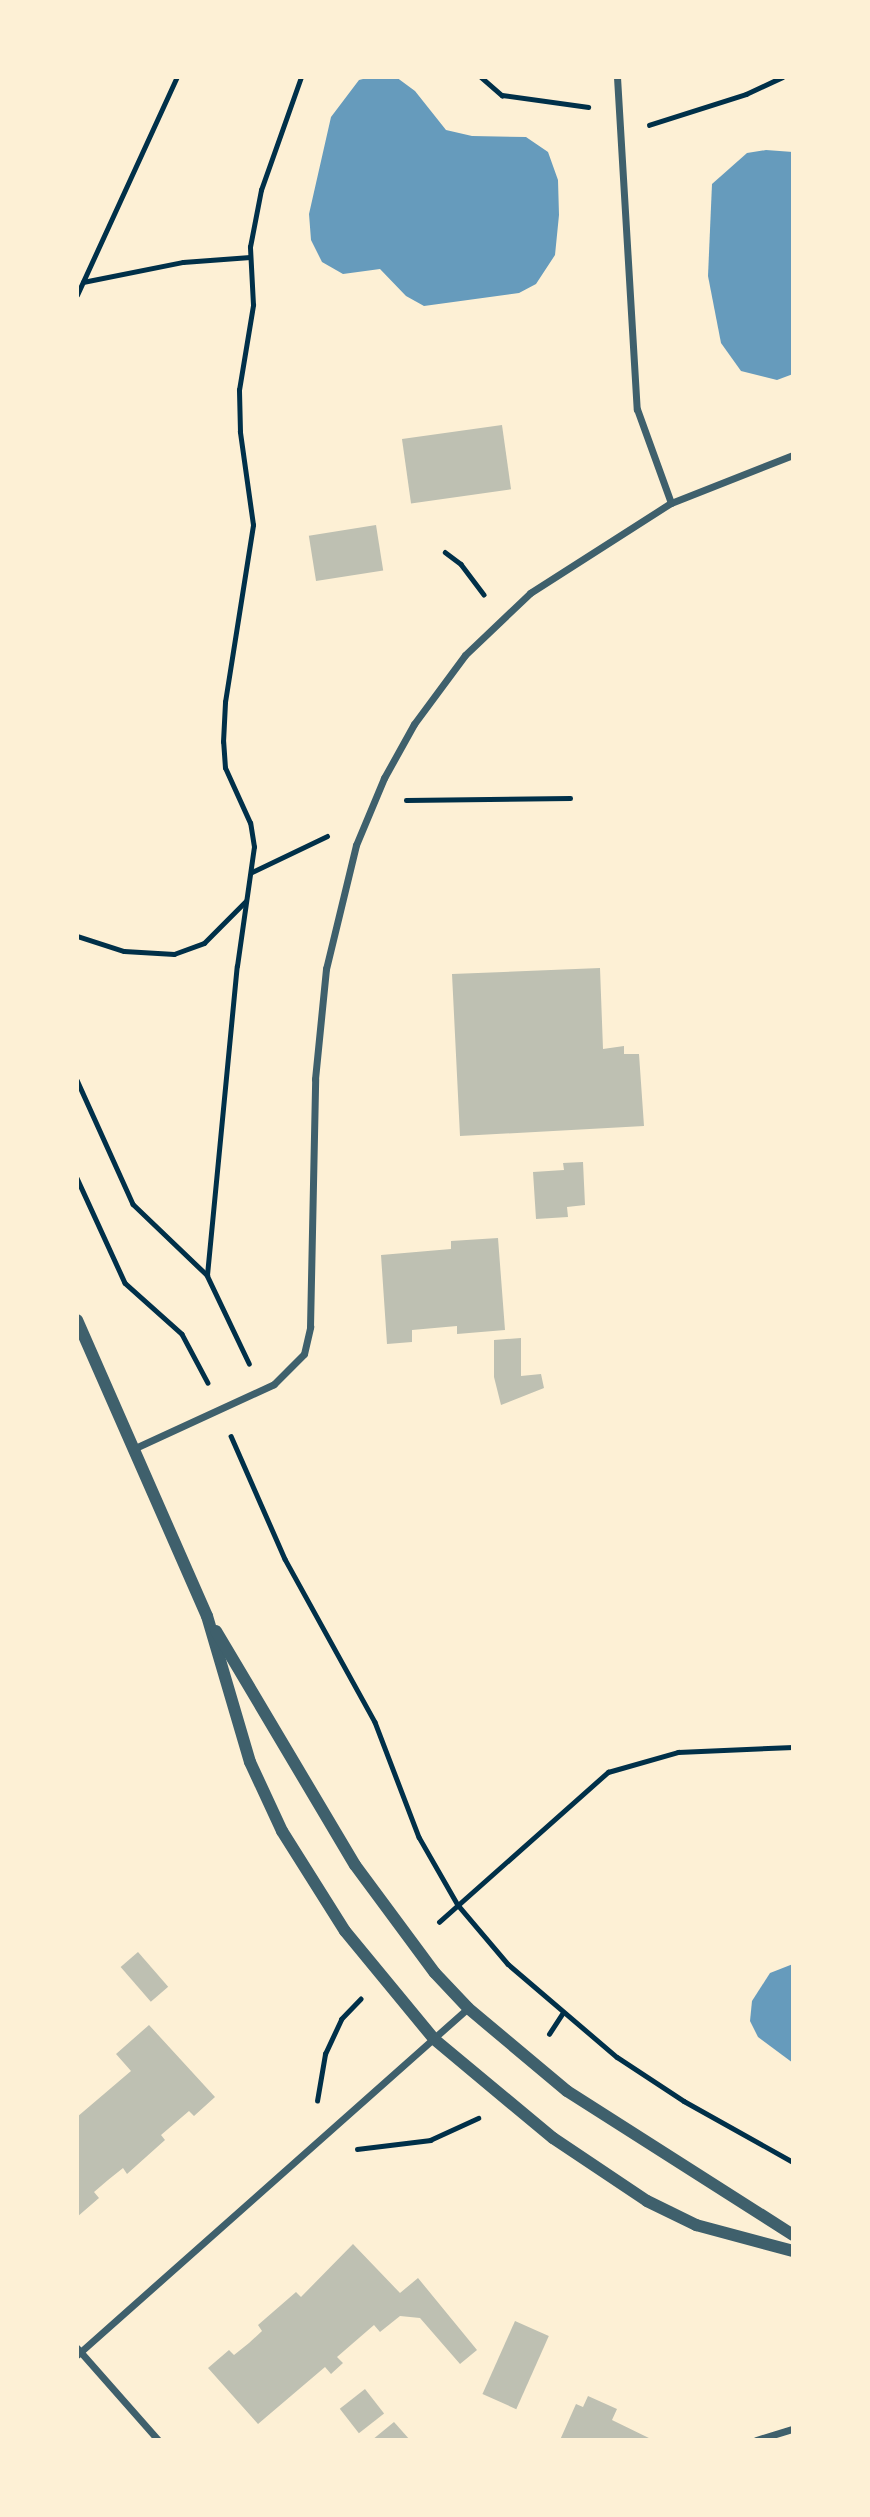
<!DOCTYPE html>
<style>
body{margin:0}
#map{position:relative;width:870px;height:2517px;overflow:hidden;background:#fdf0d5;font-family:"IBM Plex Sans",sans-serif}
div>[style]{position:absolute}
.water>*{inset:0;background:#669bbc}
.building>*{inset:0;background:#bec0b2;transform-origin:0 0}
.path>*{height:4.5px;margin:-2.25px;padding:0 2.25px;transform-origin:2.25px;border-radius:2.25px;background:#003049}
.minor>*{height:7px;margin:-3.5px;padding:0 3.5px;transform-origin:3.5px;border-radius:3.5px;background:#3f606c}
.tertiary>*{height:12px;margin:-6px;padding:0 6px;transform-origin:6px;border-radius:6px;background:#3f606c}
span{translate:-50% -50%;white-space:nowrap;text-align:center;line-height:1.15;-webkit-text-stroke:5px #fdf0d5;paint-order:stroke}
.frame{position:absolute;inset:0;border:79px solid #fdf0d5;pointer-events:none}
</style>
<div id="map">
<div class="water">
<i style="clip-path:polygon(371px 77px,396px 77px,415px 91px,446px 130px,472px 136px,526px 137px,548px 152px,558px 180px,559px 215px,555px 255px,536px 284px,519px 293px,424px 306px,406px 296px,380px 269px,343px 274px,322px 262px,311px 240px,309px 214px,331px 117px,359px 80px)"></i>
<i style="clip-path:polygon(766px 150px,793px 152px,793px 374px,777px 380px,741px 371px,721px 343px,708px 276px,712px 184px,747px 153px)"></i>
<i style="clip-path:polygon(793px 1964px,793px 2063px,758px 2037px,750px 2021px,752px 2001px,770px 1973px)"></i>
</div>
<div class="building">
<i style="left:502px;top:425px;width:65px;height:101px;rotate:82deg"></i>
<i style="left:376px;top:525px;width:46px;height:68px;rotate:81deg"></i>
<i style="clip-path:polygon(600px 968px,603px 1049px,624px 1046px,624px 1054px,639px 1054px,644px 1126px,460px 1136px,452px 974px)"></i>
<i style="clip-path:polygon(583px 1162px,585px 1205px,567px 1207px,568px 1217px,536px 1219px,533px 1172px,564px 1170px,563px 1163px)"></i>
<i style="clip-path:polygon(498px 1238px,505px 1330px,457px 1334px,457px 1326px,412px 1330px,412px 1342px,387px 1344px,381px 1255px,451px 1249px,451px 1241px)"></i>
<i style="clip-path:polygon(521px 1338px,521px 1376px,541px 1374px,544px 1388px,501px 1405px,494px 1377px,494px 1340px)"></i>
<i style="left:138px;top:1952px;width:46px;height:23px;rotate:49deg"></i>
<i style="clip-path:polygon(149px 2025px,215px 2097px,194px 2116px,189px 2111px,161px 2135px,165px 2140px,127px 2174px,123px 2168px,108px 2180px,94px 2192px,99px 2198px,77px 2217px,77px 2117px,131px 2071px,116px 2054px)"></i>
<i style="clip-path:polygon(353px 2244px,400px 2293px,418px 2278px,477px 2350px,460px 2364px,420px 2318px,400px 2316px,380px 2332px,374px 2325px,337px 2357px,343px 2363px,331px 2374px,325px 2367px,258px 2424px,208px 2368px,229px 2350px,234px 2355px,249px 2343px,262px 2331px,258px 2325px,296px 2292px,301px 2297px)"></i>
<i style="left:515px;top:2321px;width:37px;height:80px;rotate:24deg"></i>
<i style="left:365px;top:2389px;width:31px;height:32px;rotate:52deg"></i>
<i style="clip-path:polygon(588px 2396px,617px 2409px,612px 2420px,653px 2440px,560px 2440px,576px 2404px,583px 2407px)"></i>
<i style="clip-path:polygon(394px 2422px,410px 2440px,372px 2440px)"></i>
</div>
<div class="path">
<i style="left:481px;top:77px;width:28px;rotate:41deg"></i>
<i style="left:502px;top:95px;width:87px;rotate:7.9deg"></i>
<i style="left:649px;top:125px;width:102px;rotate:-17.7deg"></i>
<i style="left:746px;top:94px;width:40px;rotate:-25deg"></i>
<i style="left:83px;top:282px;width:102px;rotate:-11.3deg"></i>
<i style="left:183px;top:262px;width:67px;rotate:-4.3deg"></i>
<i style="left:77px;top:295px;width:240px;rotate:-65.4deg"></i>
<i style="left:445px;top:552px;width:20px;rotate:37deg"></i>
<i style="left:461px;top:564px;width:38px;rotate:53deg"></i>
<i style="left:406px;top:800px;width:164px;rotate:-0.7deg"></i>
<i style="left:252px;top:872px;width:83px;rotate:-25.6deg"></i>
<i style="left:77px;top:936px;width:49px;rotate:17.7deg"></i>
<i style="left:124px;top:951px;width:50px;rotate:3.4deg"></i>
<i style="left:174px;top:954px;width:32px;rotate:-20deg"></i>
<i style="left:204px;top:943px;width:59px;rotate:-45deg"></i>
<i style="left:77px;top:1080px;width:136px;rotate:65.7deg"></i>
<i style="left:133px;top:1204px;width:103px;rotate:43.8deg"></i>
<i style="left:207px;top:1275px;width:310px;rotate:-84.5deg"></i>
<i style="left:237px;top:966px;width:120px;rotate:-81.9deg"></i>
<i style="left:254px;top:847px;width:24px;rotate:-99deg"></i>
<i style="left:250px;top:823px;width:60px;rotate:-114.4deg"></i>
<i style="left:225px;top:768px;width:26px;rotate:-94deg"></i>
<i style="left:223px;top:742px;width:40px;rotate:-87.1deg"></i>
<i style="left:225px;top:702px;width:179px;rotate:-81deg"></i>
<i style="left:253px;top:525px;width:94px;rotate:-98deg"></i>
<i style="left:240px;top:432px;width:42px;rotate:-91.4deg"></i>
<i style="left:239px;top:390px;width:86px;rotate:-80.6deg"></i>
<i style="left:253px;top:305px;width:58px;rotate:-93deg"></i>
<i style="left:250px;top:247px;width:58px;rotate:-79.1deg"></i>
<i style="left:261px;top:190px;width:120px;rotate:-70.5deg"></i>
<i style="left:77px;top:1178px;width:115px;rotate:65.4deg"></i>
<i style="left:125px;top:1283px;width:76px;rotate:41.8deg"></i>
<i style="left:182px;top:1334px;width:55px;rotate:62deg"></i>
<i style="left:207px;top:1275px;width:98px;rotate:64.5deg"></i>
<i style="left:231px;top:1436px;width:134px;rotate:66.3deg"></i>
<i style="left:285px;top:1559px;width:186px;rotate:61.1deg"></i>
<i style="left:375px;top:1722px;width:123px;rotate:69.1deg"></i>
<i style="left:419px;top:1837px;width:78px;rotate:60.2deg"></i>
<i style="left:458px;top:1905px;width:77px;rotate:49.7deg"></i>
<i style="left:508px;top:1964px;width:143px;rotate:40.5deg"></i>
<i style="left:617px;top:2057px;width:80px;rotate:33.3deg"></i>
<i style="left:684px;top:2101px;width:125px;rotate:29.2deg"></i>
<i style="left:439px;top:1922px;width:226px;rotate:-41.6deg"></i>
<i style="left:608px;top:1772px;width:73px;rotate:-15.9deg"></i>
<i style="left:678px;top:1752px;width:115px;rotate:-2.5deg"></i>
<i style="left:549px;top:2034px;width:24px;rotate:-57deg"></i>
<i style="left:317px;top:2101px;width:48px;rotate:-80.3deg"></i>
<i style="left:325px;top:2054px;width:38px;rotate:-65deg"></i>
<i style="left:341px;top:2019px;width:28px;rotate:-46deg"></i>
<i style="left:357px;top:2149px;width:74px;rotate:-7deg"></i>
<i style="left:430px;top:2140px;width:53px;rotate:-24.6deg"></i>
</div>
<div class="minor">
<i style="left:617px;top:77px;width:333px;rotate:86.6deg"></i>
<i style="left:637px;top:409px;width:100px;rotate:70.1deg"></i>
<i style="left:133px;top:1449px;width:155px;rotate:-24.7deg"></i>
<i style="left:274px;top:1384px;width:42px;rotate:-45deg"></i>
<i style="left:304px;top:1354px;width:28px;rotate:-77deg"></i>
<i style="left:310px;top:1327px;width:248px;rotate:-88.8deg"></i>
<i style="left:315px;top:1079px;width:111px;rotate:-84.3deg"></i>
<i style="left:326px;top:969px;width:128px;rotate:-76.4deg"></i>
<i style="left:356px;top:845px;width:73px;rotate:-67.3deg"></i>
<i style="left:384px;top:778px;width:62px;rotate:-60.9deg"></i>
<i style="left:414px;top:724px;width:86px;rotate:-53.5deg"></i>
<i style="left:465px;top:655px;width:90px;rotate:-43.6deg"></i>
<i style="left:530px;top:593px;width:167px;rotate:-32.6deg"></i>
<i style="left:671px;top:503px;width:131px;rotate:-21.5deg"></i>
<i style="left:77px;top:2348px;width:123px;rotate:48.6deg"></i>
<i style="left:77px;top:2355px;width:523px;rotate:-41.59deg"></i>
<i style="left:756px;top:2440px;width:39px;rotate:-17deg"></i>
</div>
<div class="tertiary">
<i style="left:77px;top:1320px;width:323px;rotate:66.3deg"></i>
<i style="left:207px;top:1616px;width:152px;rotate:73.6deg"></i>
<i style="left:250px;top:1762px;width:76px;rotate:65.1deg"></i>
<i style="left:282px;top:1831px;width:118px;rotate:57.8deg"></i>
<i style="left:345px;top:1931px;width:140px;rotate:50.5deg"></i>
<i style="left:434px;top:2039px;width:155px;rotate:39.8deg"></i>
<i style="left:553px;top:2138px;width:113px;rotate:33.8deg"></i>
<i style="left:647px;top:2201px;width:55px;rotate:26.1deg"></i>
<i style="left:696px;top:2225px;width:100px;rotate:15deg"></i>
<i style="left:216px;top:1631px;width:272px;rotate:59.3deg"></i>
<i style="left:355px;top:1865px;width:134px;rotate:53.5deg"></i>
<i style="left:435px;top:1973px;width:48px;rotate:46.7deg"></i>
<i style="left:468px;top:2008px;width:129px;rotate:40deg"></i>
<i style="left:567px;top:2091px;width:268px;rotate:32.5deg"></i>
</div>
<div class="frame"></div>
</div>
